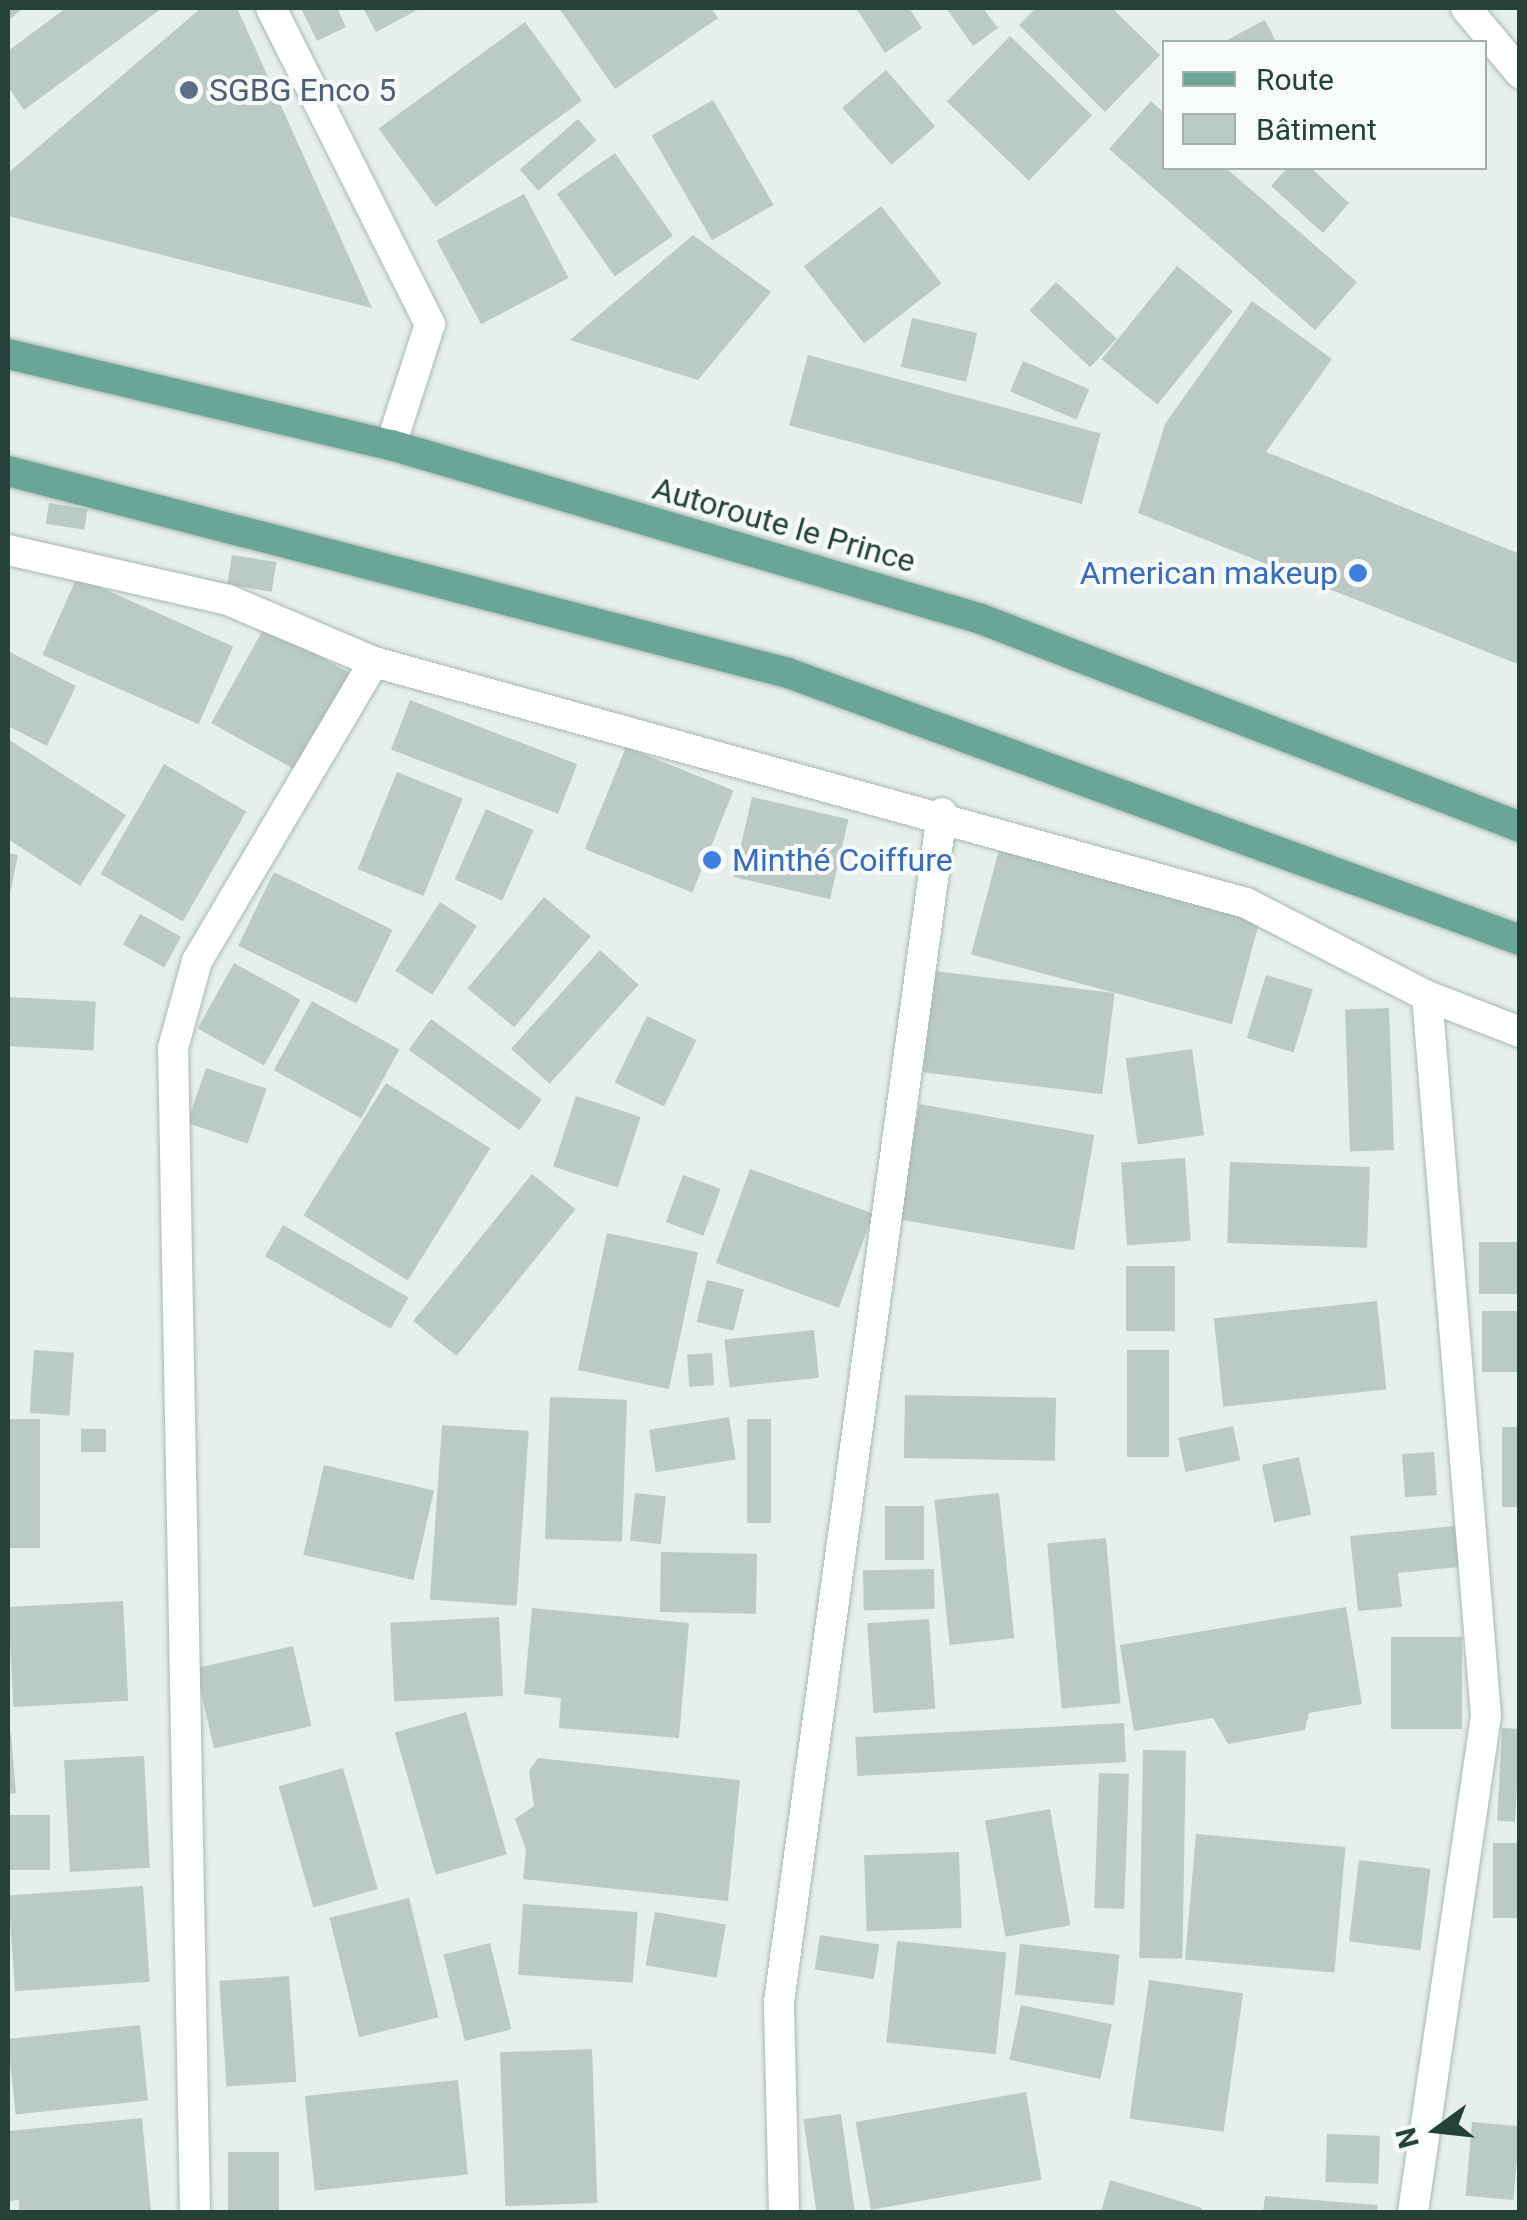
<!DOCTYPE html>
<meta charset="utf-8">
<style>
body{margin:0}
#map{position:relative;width:1527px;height:2220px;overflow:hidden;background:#e6efeb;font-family:Roboto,sans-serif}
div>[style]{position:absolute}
.building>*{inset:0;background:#bbcac4;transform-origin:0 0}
.roads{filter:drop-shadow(0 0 2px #a8b8b2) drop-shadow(0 0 2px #a8b8b2)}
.minor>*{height:30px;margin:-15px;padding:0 15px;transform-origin:15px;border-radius:15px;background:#fff}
.major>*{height:30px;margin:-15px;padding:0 15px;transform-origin:15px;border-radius:15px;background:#6aa596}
.dots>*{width:28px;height:28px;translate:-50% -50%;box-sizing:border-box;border:5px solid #f7fbf9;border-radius:50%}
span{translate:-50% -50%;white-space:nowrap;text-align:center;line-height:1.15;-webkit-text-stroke:8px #f7fbf9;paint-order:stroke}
.service-label{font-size:32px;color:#4e5e75}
.left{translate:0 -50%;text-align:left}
.street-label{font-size:32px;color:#24423a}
.shop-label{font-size:32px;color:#366cbe}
.right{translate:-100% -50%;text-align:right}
.frame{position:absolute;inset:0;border:10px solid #24423a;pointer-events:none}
.legend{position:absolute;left:1162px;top:40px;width:325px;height:130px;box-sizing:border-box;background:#f7fbf9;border:2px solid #a3b1ad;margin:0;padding:12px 18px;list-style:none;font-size:30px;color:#24423a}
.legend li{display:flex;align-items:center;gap:20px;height:50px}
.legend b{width:50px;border:2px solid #a3b1ad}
.north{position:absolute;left:1387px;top:2080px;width:100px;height:100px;-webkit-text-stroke:8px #f7fbf9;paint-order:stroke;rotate:255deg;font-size:28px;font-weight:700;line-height:40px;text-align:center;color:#24423a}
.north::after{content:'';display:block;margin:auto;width:35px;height:45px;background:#24423a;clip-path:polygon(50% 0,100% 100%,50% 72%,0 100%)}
</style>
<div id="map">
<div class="building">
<i style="clip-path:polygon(8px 8px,23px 8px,8px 21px)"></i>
<i style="clip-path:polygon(66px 8px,162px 8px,24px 110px,8px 87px,8px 51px)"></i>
<i style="clip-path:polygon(201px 8px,237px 8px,372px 308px,8px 216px,8px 173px)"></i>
<i style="clip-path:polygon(301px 8px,337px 8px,346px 27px,317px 41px)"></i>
<i style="clip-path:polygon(363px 8px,421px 8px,376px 32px)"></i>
<i style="clip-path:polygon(559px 8px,711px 8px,718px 18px,615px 89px)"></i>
<i style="clip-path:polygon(856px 8px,909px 8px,922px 28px,885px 53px)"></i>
<i style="clip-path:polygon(946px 8px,983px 8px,998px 28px,973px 46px)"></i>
<i style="clip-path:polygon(1036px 8px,1112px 8px,1160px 55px,1105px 112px,1019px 25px)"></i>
<i style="clip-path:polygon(1265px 20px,1276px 42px,1223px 42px)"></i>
<i style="left:525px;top:22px;width:97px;height:181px;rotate:54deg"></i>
<i style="left:1010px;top:36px;width:114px;height:91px;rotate:44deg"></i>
<i style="left:886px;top:70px;width:75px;height:58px;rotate:49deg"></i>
<i style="left:713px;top:100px;width:121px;height:71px;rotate:60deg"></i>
<i style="clip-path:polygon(1151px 101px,1164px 113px,1164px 168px,1226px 168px,1357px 282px,1315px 330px,1109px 149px)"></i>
<i style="left:578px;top:119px;width:28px;height:77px;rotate:49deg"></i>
<i style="left:615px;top:153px;width:101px;height:71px;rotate:55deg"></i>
<i style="clip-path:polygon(1287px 168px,1311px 168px,1349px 203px,1323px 233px,1271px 186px)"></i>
<i style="left:524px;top:194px;width:95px;height:99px;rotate:62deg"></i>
<i style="left:881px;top:206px;width:98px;height:98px;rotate:52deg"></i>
<i style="clip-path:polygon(693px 235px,771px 292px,698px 380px,570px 340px)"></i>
<i style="left:1177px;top:266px;width:72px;height:120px;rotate:39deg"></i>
<i style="left:1056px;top:282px;width:83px;height:39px;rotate:43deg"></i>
<i style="clip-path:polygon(1252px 301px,1332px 359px,1266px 452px,1520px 554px,1520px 665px,1138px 513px,1165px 424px)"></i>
<i style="left:912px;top:318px;width:67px;height:50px;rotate:13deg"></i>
<i style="left:808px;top:355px;width:303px;height:73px;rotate:15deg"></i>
<i style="left:1023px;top:361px;width:72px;height:33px;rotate:23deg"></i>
<i style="left:49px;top:503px;width:39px;height:21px;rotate:9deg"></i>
<i style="left:232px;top:555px;width:45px;height:30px;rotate:9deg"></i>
<i style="left:77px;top:577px;width:171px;height:85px;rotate:24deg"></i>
<i style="left:265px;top:626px;width:102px;height:111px;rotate:29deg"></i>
<i style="clip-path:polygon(8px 651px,76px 686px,47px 746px,8px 726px)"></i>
<i style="left:410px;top:700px;width:179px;height:53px;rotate:21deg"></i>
<i style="clip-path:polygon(8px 739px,126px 815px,80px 886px,8px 839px)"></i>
<i style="left:626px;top:747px;width:116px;height:110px;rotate:22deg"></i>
<i style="left:164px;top:764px;width:95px;height:127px;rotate:30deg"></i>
<i style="left:397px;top:772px;width:71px;height:105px;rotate:22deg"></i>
<i style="left:752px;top:797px;width:99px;height:82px;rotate:13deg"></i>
<i style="left:486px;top:809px;width:52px;height:77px;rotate:24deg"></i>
<i style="left:999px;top:850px;width:270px;height:108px;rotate:15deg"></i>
<i style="clip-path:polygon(8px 853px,18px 855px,9px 898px,8px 898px)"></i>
<i style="left:274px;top:872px;width:132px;height:82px;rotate:26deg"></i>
<i style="left:544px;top:897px;width:61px;height:119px;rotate:40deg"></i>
<i style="left:440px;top:902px;width:44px;height:82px;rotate:33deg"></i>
<i style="left:140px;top:914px;width:47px;height:35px;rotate:29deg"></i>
<i style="left:600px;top:950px;width:52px;height:133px;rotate:42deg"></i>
<i style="left:234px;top:963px;width:76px;height:75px;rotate:29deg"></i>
<i style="left:935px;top:971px;width:181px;height:102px;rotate:7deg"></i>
<i style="left:1266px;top:975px;width:49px;height:66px;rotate:17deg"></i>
<i style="left:8px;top:997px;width:88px;height:49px;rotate:3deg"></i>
<i style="left:312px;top:1001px;width:100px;height:79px;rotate:29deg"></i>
<i style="left:1389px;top:1008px;width:142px;height:44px;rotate:88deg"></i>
<i style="left:647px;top:1016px;width:55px;height:74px;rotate:26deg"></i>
<i style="left:431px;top:1019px;width:137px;height:38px;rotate:36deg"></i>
<i style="left:1192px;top:1049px;width:87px;height:67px;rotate:82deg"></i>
<i style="left:206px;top:1068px;width:64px;height:58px;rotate:19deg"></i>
<i style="left:386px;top:1083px;width:123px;height:156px;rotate:32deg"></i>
<i style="left:576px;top:1096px;width:68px;height:74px;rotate:18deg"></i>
<i style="left:919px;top:1104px;width:178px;height:117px;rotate:10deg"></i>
<i style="left:1185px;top:1158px;width:83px;height:64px;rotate:86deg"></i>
<i style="left:1230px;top:1162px;width:140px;height:81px;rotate:2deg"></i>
<i style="left:750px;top:1169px;width:131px;height:100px;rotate:20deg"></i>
<i style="left:532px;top:1174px;width:56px;height:189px;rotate:39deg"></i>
<i style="left:683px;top:1175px;width:40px;height:50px;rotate:20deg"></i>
<i style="left:283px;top:1225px;width:145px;height:36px;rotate:30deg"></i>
<i style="left:607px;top:1233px;width:93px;height:140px;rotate:12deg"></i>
<i style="left:1520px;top:1242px;width:52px;height:41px;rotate:90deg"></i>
<i style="left:1175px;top:1266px;width:65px;height:49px;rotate:90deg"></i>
<i style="left:707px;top:1280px;width:38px;height:43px;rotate:14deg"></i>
<i style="left:1377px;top:1301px;width:89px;height:164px;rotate:84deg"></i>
<i style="left:1520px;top:1311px;width:61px;height:38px;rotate:90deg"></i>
<i style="left:814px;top:1330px;width:48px;height:90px;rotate:84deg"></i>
<i style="left:34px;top:1350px;width:40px;height:63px;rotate:4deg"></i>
<i style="left:1127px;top:1350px;width:42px;height:107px"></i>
<i style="left:712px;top:1353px;width:32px;height:25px;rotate:86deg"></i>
<i style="left:905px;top:1395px;width:151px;height:63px;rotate:1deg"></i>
<i style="left:550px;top:1397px;width:77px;height:142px;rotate:2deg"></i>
<i style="left:729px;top:1417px;width:43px;height:81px;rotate:81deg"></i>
<i style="left:8px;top:1419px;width:32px;height:129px"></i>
<i style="left:747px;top:1419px;width:24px;height:104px"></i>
<i style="left:442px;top:1425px;width:87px;height:175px;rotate:4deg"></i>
<i style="left:1233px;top:1426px;width:35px;height:56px;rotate:78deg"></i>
<i style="left:1502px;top:1427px;width:18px;height:80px"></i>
<i style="left:81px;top:1429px;width:25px;height:23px"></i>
<i style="left:1434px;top:1452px;width:43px;height:32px;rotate:86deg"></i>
<i style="left:1299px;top:1457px;width:59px;height:38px;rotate:78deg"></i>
<i style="left:324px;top:1465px;width:113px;height:92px;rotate:13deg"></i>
<i style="left:635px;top:1493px;width:31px;height:48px;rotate:6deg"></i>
<i style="left:999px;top:1493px;width:146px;height:65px;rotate:84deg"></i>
<i style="left:885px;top:1506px;width:39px;height:54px"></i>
<i style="clip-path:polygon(1455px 1526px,1459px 1567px,1398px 1573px,1402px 1607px,1358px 1611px,1350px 1536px)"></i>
<i style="left:1106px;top:1538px;width:166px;height:59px;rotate:85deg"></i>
<i style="left:661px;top:1552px;width:96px;height:60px;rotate:1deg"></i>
<i style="left:934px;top:1569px;width:40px;height:71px;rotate:89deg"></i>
<i style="left:123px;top:1601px;width:100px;height:115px;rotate:87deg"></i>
<i style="clip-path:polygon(1346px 1607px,1362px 1704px,1309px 1713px,1305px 1730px,1228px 1744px,1213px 1718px,1134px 1731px,1120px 1645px)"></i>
<i style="clip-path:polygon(532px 1608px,689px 1623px,679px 1738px,559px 1728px,561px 1698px,524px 1694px)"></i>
<i style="left:499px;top:1617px;width:79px;height:109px;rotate:87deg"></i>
<i style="left:929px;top:1619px;width:90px;height:62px;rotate:86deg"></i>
<i style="left:1391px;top:1637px;width:71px;height:92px"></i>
<i style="left:293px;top:1646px;width:82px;height:100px;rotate:77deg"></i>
<i style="left:466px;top:1712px;width:148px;height:74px;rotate:74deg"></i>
<i style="left:1124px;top:1723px;width:39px;height:269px;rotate:87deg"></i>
<i style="left:1502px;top:1728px;width:18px;height:93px;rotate:3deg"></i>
<i style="clip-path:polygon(8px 1733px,11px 1733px,16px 1793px,8px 1794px)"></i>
<i style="left:1143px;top:1750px;width:43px;height:208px;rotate:1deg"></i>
<i style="left:144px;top:1756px;width:112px;height:80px;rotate:87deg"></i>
<i style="clip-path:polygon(538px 1758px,740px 1780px,728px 1901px,523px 1879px,526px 1850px,515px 1819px,534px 1806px,529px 1771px)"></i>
<i style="left:343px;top:1768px;width:126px;height:67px;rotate:74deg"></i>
<i style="left:1099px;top:1773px;width:30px;height:135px;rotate:2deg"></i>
<i style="left:1050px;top:1809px;width:118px;height:66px;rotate:80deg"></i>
<i style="left:8px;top:1815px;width:42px;height:55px"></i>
<i style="left:1196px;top:1834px;width:150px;height:126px;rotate:5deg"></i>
<i style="left:1493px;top:1843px;width:27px;height:75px"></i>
<i style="left:959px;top:1852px;width:76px;height:95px;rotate:88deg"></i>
<i style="left:1359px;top:1860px;width:72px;height:82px;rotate:7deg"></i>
<i style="left:143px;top:1886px;width:96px;height:135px;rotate:86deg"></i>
<i style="left:409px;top:1898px;width:123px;height:82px;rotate:76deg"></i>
<i style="left:523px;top:1904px;width:115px;height:71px;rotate:4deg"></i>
<i style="left:655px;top:1912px;width:72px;height:54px;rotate:10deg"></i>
<i style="left:820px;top:1935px;width:60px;height:35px;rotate:9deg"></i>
<i style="left:897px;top:1941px;width:110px;height:102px;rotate:6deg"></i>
<i style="left:490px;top:1943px;width:89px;height:48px;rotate:76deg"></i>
<i style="left:1020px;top:1944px;width:100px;height:51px;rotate:6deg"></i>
<i style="left:289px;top:1976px;width:106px;height:70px;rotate:86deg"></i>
<i style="left:1149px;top:1980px;width:95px;height:140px;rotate:8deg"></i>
<i style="left:1021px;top:2005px;width:93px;height:56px;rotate:12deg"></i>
<i style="left:140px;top:2025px;width:76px;height:133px;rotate:84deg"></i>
<i style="left:592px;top:2049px;width:154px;height:92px;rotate:88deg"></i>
<i style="left:458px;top:2080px;width:95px;height:154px;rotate:84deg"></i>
<i style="left:1026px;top:2092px;width:89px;height:173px;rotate:80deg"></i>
<i style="left:841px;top:2114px;width:98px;height:38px;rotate:82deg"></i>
<i style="clip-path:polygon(142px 2118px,151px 2212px,19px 2212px,19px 2200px,8px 2201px,8px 2131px)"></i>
<i style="left:1472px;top:2122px;width:48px;height:74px;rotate:5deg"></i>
<i style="left:1327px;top:2134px;width:53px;height:48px;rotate:2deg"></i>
<i style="left:228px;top:2152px;width:51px;height:60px"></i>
<i style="clip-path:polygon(1110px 2180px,1202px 2208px,1201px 2212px,1101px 2212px)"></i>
<i style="clip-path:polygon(1265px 2196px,1378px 2205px,1377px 2212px,1263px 2212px)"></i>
</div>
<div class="roads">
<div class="minor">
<i style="left:271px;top:8px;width:354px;rotate:63.3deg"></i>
<i style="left:430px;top:324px;width:127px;rotate:107.9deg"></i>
<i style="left:1466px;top:8px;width:85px;rotate:50.3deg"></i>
<i style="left:8px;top:550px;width:226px;rotate:12.8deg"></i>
<i style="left:228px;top:600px;width:159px;rotate:23deg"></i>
<i style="left:374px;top:662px;width:905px;rotate:15.45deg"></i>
<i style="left:1246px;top:903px;width:203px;rotate:27.2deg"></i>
<i style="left:1427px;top:996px;width:100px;rotate:21.2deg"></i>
<i style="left:195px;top:2212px;width:1164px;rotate:-91.08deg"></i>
<i style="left:173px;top:1048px;width:90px;rotate:-74.6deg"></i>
<i style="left:197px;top:961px;width:347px;rotate:-59.4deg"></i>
<i style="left:784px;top:2212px;width:210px;rotate:-91.4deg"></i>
<i style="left:779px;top:2002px;width:1200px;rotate:-82.19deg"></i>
<i style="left:1413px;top:2212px;width:501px;rotate:-81.63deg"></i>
<i style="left:1486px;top:1716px;width:722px;rotate:-94.68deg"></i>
</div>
<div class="major">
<i style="left:8px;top:354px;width:394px;rotate:13.4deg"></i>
<i style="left:391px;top:445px;width:615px;rotate:16.43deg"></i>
<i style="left:981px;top:619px;width:578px;rotate:21.1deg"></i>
<i style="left:8px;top:471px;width:806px;rotate:14.52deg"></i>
<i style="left:788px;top:673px;width:779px;rotate:20.04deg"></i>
</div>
</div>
<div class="dots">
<i style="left:189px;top:90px;background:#5c6f8a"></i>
<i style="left:1358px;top:573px;background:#3f7fe0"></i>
<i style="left:712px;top:860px;background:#3f7fe0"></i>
</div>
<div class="service-label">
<span class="left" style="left:209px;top:90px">SGBG Enco 5</span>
</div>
<div class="street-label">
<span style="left:784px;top:525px;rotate:16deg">Autoroute le Prince</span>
</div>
<div class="shop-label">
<span class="right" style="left:1338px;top:573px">American makeup</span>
<span class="left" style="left:732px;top:860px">Minthé Coiffure</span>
</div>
<div class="frame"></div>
<ul class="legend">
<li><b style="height:12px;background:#6aa596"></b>Route</li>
<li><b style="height:28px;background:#bbcac4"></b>Bâtiment</li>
</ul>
<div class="north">N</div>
</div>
